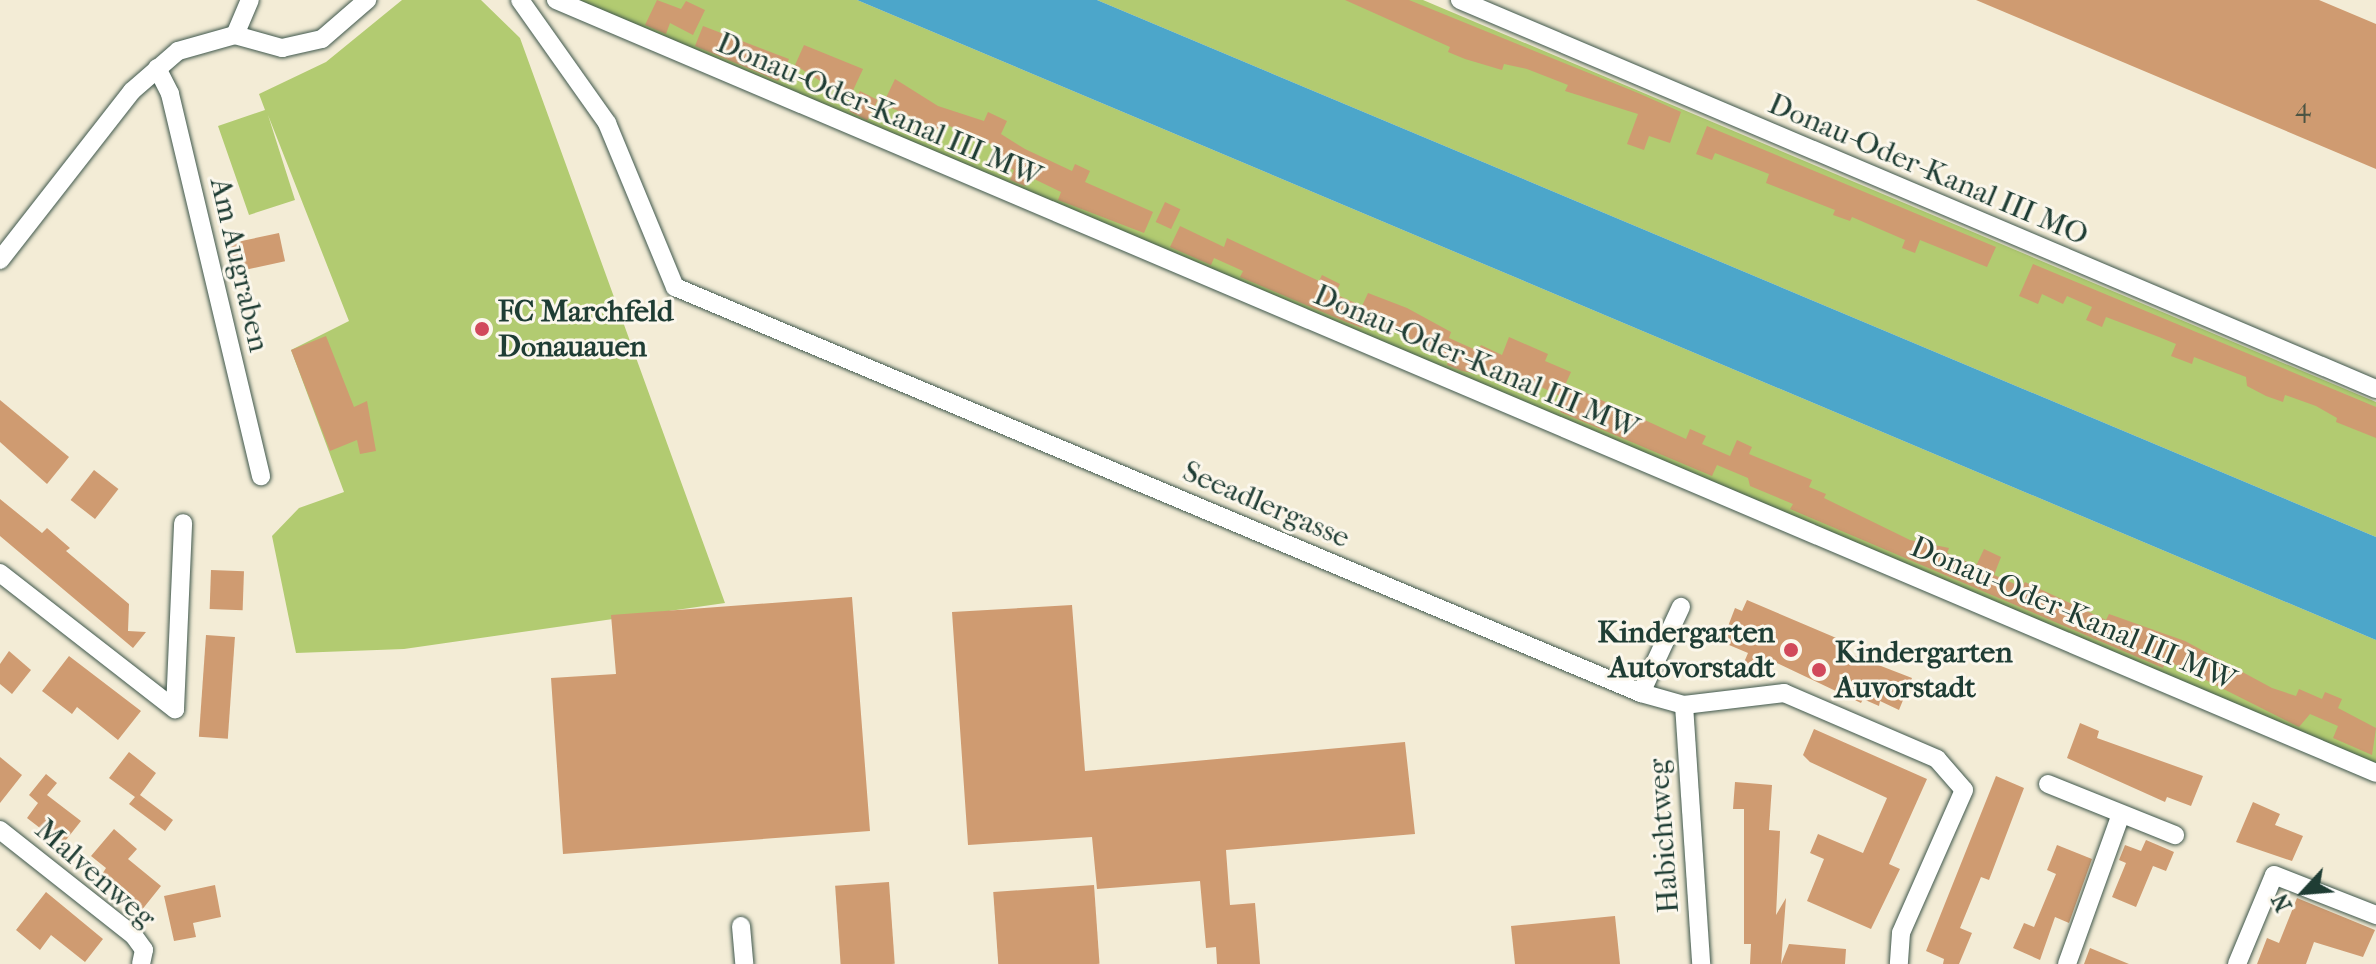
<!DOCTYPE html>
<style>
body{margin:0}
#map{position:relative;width:2376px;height:964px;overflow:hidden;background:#f3ecd6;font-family:"IM FELL French Canon",serif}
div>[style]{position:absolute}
.green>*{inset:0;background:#b2cb71}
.water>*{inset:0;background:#4ca6ca}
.building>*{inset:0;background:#cf9b71;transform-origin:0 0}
.roads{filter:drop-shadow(0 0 2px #3f574c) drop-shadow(0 0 2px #3f574c)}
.minor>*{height:18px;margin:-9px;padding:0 9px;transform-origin:9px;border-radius:9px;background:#fff}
.dots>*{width:22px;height:22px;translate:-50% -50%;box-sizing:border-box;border:4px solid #fbf7ec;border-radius:50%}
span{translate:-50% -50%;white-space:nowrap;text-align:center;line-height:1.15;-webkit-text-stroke:6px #fbf7ec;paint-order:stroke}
.number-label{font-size:26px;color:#4b5443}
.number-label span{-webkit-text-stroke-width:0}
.street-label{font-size:30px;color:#1f3d34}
.poi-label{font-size:30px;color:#1f3d34;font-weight:700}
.left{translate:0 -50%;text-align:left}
.right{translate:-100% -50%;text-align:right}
.north{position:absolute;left:2264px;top:852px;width:80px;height:80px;-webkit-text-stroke:6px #fbf7ec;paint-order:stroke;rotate:244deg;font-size:22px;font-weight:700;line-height:32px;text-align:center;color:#1f3d34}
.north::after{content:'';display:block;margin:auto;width:28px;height:36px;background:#1f3d34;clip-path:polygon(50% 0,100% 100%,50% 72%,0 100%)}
</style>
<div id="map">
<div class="green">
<i style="clip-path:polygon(402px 0,481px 0,520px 38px,725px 603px,404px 649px,296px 653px,272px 536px,299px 508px,344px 492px,291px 350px,349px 321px,268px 115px,295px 200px,249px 215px,218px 126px,265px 110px,259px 94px,326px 62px)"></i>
<i style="clip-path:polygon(576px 0,857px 0,2376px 640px,2376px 764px)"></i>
<i style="clip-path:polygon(1097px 0,1423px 0,2376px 402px,2376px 537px)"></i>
</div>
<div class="water">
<i style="clip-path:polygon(857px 0,1097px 0,2376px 537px,2376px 640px)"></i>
</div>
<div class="building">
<i style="clip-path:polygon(657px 0,681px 9px,686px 1px,705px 10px,693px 35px,670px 23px,666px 34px,645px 25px)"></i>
<i style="clip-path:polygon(1345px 0,1409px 0,1638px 93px,1681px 112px,1670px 143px,1649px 136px,1644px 150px,1627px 144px,1638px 114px,1565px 91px,1568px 85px,1527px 69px,1504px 64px,1502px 70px,1465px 59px,1448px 52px,1450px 47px)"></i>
<i style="clip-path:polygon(1976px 0,2319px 0,2376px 24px,2376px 169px)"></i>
<i style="clip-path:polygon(703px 26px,789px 59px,778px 81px,695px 46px)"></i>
<i style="clip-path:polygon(804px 45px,863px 69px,849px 99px,795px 65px)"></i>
<i style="clip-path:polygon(895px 79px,938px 106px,984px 121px,988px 112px,1007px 121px,1001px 134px,1025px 149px,1072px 171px,1075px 164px,1090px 171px,1085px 182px,1153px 212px,1144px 233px,1058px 200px,1061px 192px,1030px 177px,1025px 186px,1010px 180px,1014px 170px,992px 160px,998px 147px,947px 125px,944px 132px,883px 104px)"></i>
<i style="left:860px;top:91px;width:20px;height:23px;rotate:27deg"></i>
<i style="clip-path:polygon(1707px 126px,1996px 247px,1987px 267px,1920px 240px,1915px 253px,1902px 248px,1905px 240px,1852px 217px,1850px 221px,1833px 215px,1835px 210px,1766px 183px,1769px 174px,1715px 153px,1712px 160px,1696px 154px)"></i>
<i style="left:1165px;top:202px;width:17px;height:22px;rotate:25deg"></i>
<i style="clip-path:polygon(1180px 226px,1224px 247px,1227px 238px,1319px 281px,1322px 275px,1340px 284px,1335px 294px,1362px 306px,1368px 293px,1407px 308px,1451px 332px,1449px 338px,1478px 351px,1481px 345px,1502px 355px,1509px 337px,1548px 354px,1545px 361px,1571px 372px,1560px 396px,1507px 371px,1503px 379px,1462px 371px,1447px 365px,1450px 356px,1404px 336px,1366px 320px,1362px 328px,1346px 322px,1240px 277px,1243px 271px,1214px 258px,1211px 265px,1170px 247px)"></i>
<i style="left:279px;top:233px;width:29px;height:53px;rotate:78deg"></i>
<i style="clip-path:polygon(2033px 264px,2376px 407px,2376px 438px,2336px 422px,2337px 418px,2316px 406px,2285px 395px,2283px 402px,2266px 396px,2247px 386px,2246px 377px,2194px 357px,2192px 364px,2171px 356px,2176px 344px,2159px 337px,2106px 317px,2102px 327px,2086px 320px,2092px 307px,2067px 296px,2063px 304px,2042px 294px,2038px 304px,2019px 296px)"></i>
<i style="clip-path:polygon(326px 336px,354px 407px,367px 401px,376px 451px,360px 454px,357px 440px,330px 451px,291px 350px)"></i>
<i style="clip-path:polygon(1571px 386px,1686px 439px,1690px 429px,1706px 436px,1702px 444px,1730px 456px,1737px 440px,1752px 447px,1749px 454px,1812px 480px,1809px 487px,1826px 494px,1824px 498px,1910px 540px,1949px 548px,1947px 553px,1976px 566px,1984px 549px,2001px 557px,1994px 575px,2022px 587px,2025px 582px,2106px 620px,2109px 614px,2185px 641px,2272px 688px,2296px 696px,2299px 689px,2322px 699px,2325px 692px,2342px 699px,2338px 708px,2376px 728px,2372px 755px,2333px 738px,2338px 726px,2310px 714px,2299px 727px,2166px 660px,2163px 668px,1790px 509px,1793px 504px,1750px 486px,1748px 478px,1717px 465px,1712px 476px,1560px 412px)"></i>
<i style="clip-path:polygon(0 400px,69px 457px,47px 484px,0 442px)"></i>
<i style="left:94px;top:470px;width:31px;height:38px;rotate:38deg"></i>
<i style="clip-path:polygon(0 499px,42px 533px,47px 528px,70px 548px,66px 551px,129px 604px,128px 631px,146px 632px,133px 648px,0 536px)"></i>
<i style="left:211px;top:570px;width:33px;height:39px;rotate:2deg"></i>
<i style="clip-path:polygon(852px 597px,870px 831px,563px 854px,551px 678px,616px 674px,611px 615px)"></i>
<i style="clip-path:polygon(1747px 600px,1841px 640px,1837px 649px,1912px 678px,1899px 710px,1880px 701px,1879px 706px,1863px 699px,1861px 703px,1775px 662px,1768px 678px,1742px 667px,1748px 653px,1722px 642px,1735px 608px,1742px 611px)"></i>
<i style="clip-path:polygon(1072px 605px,1085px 771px,1405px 742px,1415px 834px,1226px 850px,1230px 905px,1255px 903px,1260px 964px,1217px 964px,1216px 947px,1206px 948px,1200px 881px,1097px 889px,1092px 837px,968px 845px,952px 612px)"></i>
<i style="left:206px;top:635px;width:29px;height:102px;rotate:4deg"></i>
<i style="clip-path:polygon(9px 651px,31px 670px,12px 694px,0 684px,0 664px)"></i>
<i style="clip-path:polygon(69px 656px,141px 711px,118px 740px,77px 707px,72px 714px,42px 691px)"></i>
<i style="clip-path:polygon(2080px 723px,2099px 731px,2097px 738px,2203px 776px,2191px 806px,2167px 797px,2165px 802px,2067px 758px)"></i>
<i style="clip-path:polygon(1814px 729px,1927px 779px,1889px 864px,1900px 869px,1871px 929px,1807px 901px,1824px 859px,1810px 853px,1818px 834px,1863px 853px,1887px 798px,1810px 762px,1803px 755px)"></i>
<i style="clip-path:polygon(129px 752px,156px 773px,140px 795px,173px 820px,165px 831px,129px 804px,135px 797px,109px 778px)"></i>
<i style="clip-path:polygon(0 757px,22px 775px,0 803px)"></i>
<i style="clip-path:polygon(46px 774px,57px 783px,47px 795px,81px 821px,62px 845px,27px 818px,38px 803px,29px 795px)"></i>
<i style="clip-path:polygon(1996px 776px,2024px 788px,1989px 880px,1981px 877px,1960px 928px,1972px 933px,1959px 964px,1943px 964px,1944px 959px,1926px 951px)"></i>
<i style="clip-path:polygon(1735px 782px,1772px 785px,1769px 830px,1780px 831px,1776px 915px,1786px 898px,1781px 964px,1789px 944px,1846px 949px,1845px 964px,1750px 964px,1751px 944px,1744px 944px,1744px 809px,1733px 809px)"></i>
<i style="clip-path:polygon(2253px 802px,2280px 814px,2275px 825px,2303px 836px,2292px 861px,2236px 842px)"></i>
<i style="clip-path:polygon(114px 829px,137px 849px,128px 859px,161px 886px,141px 911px,101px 876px,106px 868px,91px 856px)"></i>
<i style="clip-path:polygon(2146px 840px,2174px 852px,2166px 871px,2153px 866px,2136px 907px,2112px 897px,2126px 863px,2119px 860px,2125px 845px,2141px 851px)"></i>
<i style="clip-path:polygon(2057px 845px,2092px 859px,2069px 923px,2055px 917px,2040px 960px,2013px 948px,2024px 923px,2034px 927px,2056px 874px,2047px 870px)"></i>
<i style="left:889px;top:882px;width:82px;height:54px;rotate:86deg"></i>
<i style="clip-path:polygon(215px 885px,221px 917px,193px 923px,196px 937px,174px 941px,164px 896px)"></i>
<i style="left:1094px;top:885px;width:79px;height:101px;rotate:86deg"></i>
<i style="clip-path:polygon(46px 892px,103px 939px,85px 962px,51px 935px,40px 950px,16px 930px)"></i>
<i style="clip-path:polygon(2297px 898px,2375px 930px,2363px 957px,2314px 942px,2306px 964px,2257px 964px,2267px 938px,2279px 943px)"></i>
<i style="clip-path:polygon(1615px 916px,1620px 964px,1515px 964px,1511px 926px)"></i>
<i style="clip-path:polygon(2090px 948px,2129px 964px,2084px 964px)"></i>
</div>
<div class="roads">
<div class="minor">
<i style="left:520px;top:0;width:151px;rotate:54.7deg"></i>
<i style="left:607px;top:123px;width:178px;rotate:67.5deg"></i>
<i style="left:675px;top:287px;width:1048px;rotate:22.8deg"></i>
<i style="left:1641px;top:693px;width:45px;rotate:15.6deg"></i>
<i style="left:1684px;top:705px;width:101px;rotate:-6.8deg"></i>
<i style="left:1784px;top:693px;width:167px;rotate:23.3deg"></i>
<i style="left:1937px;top:759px;width:41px;rotate:48.9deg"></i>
<i style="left:1964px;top:790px;width:156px;rotate:113.8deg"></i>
<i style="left:1901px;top:933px;width:31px;rotate:94deg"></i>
<i style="left:556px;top:0;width:1977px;rotate:23.01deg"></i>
<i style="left:1460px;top:0;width:995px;rotate:23.01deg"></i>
<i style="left:235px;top:35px;width:38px;rotate:-67deg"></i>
<i style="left:157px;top:68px;width:29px;rotate:63deg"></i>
<i style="left:170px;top:94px;width:393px;rotate:76.6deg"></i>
<i style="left:0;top:260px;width:214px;rotate:-52deg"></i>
<i style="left:132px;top:91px;width:61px;rotate:-41deg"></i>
<i style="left:178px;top:51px;width:59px;rotate:-15.7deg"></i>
<i style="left:235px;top:35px;width:49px;rotate:15.5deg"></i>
<i style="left:282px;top:48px;width:41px;rotate:-12.7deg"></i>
<i style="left:322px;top:39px;width:60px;rotate:-40.9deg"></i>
<i style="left:0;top:573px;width:222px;rotate:37.9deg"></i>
<i style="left:175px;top:709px;width:186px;rotate:-87.5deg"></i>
<i style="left:1641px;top:693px;width:95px;rotate:-65.1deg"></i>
<i style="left:1684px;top:705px;width:260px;rotate:86.2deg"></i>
<i style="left:2048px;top:784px;width:137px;rotate:21.9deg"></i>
<i style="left:0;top:830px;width:171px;rotate:38.3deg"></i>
<i style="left:134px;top:936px;width:17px;rotate:54deg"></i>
<i style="left:144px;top:950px;width:14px;rotate:102deg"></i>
<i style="left:741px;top:926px;width:38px;rotate:85deg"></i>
<i style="left:2067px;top:964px;width:159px;rotate:-70.2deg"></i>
<i style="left:2237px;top:964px;width:96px;rotate:-67.4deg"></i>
<i style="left:2274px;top:875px;width:110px;rotate:21.4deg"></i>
</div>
</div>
<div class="dots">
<i style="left:482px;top:329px;background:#d1495b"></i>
<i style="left:1791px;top:650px;background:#d1495b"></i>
<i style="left:1819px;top:670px;background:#d1495b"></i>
</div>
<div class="number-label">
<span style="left:2303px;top:108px">4</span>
</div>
<div class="street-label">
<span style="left:879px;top:110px;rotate:23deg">Donau-Oder-Kanal III MW</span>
<span style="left:1928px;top:170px;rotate:23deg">Donau-Oder-Kanal III MO</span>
<span style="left:239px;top:265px;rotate:77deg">Am Augraben</span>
<span style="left:1476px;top:362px;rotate:23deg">Donau-Oder-Kanal III MW</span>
<span style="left:1266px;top:505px;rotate:23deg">Seeadlergasse</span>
<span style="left:2073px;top:614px;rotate:23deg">Donau-Oder-Kanal III MW</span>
<span style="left:1664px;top:836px;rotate:-94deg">Habichtweg</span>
<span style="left:95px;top:874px;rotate:41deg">Malvenweg</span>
</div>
<div class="poi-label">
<span class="left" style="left:498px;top:329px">FC Marchfeld<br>Donauauen</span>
<span class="right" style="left:1775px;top:650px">Kindergarten<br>Autovorstadt</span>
<span class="left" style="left:1835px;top:670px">Kindergarten<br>Auvorstadt</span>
</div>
<div class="north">N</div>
</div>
